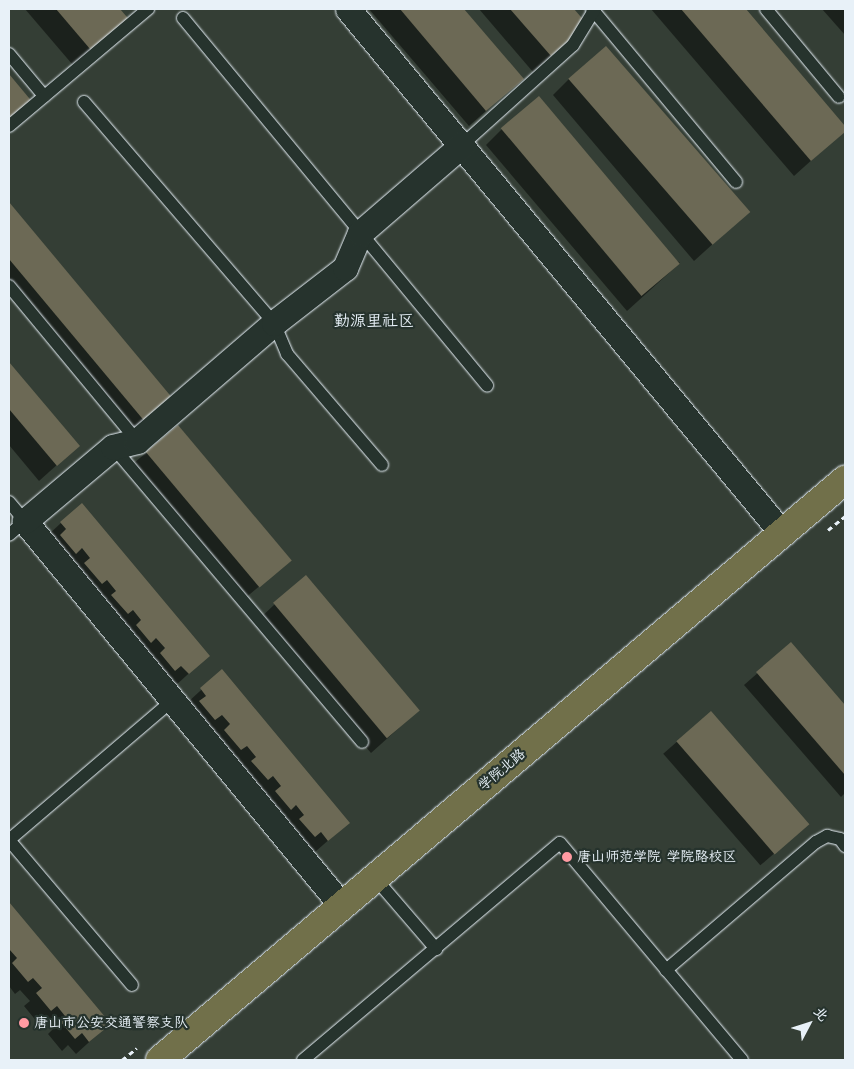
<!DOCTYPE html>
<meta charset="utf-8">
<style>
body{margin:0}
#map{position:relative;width:854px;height:1069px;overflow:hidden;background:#343e35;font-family:Kalam,"LXGW WenKai TC",sans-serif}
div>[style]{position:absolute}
.shadow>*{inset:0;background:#0007;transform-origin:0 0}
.building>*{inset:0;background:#6c6955;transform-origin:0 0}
.path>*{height:3px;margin-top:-1.5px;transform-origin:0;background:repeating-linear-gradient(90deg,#e8f1f8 0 5px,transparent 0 9px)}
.roads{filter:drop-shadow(0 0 1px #e8f1f8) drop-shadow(0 0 1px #e8f1f8)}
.lane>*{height:12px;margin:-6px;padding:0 6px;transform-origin:6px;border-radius:6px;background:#26332d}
.street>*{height:25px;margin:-12.5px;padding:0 12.5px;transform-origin:12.5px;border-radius:12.5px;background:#26332d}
.primary>*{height:28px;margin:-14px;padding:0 14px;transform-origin:14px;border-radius:14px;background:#71704a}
.dots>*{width:14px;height:14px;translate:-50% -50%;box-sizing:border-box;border:2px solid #26332d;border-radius:50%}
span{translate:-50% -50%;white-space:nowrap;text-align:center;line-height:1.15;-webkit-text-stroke:4.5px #26332d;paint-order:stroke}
.street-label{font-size:14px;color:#e8f1f8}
.poi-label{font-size:14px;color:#e8f1f8}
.left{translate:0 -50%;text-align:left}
.quarter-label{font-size:16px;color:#e8f1f8}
.frame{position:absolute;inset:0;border:10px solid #e8f1f8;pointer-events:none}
.north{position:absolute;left:784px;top:999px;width:50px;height:50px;-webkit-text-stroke:4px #26332d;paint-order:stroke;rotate:50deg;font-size:14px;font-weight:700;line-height:20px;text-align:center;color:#e8f1f8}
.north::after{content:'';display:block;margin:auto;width:18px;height:22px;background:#e8f1f8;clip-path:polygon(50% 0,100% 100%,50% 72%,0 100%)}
</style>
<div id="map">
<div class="shadow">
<i style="clip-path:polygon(25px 9px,118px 9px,131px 24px,78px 71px)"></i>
<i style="clip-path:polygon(369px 9px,462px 9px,522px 79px,469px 126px)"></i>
<i style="clip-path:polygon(479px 9px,573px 9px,586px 25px,533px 72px)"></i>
<i style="clip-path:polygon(651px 9px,744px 9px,845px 130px,794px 176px)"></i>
<i style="clip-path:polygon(822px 9px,845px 9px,845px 35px)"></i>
<i style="clip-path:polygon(569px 79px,747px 213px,694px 261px,553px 95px)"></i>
<i style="clip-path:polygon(502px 129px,680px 263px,627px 311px,486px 145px)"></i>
<i style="clip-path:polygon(9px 204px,172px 400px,129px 438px,9px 295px)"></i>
<i style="clip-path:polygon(9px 364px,78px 446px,39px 481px,9px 445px)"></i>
<i style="left:178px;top:426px;width:175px;height:64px;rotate:50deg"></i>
<i style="clip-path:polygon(61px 523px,208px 656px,175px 686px,48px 535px)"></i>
<i style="clip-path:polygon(275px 604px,419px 710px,371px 753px,258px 620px)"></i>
<i style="clip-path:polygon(791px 644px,845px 707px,845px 793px,841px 797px,744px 685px)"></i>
<i style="clip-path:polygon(222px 671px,348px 823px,315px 852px,308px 844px,301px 849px,188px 702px)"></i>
<i style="left:710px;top:713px;width:148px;height:62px;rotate:49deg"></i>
<i style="clip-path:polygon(9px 904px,109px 1024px,76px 1054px,68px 1045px,62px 1051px,48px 1034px,53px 1029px,44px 1018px,38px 1023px,24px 1006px,30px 1001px,20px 990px,15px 994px,9px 986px)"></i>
</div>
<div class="building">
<i style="clip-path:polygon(56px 9px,120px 9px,133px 24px,96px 56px)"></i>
<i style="clip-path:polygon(400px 9px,464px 9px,524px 79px,486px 111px)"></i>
<i style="clip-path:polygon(510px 9px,574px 9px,588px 25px,551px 56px)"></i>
<i style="clip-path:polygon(681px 9px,746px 9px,845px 126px,845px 132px,811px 161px)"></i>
<i style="left:606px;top:46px;width:220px;height:50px;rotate:49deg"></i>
<i style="clip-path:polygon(9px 74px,34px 104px,9px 125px)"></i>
<i style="left:539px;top:96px;width:219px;height:50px;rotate:50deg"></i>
<i style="clip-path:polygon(9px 202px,174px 400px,146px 423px,9px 259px)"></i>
<i style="clip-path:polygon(9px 362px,80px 446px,57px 466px,9px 409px)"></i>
<i style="left:178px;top:425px;width:177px;height:42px;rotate:50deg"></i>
<i style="clip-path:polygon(82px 503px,210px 656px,189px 674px,181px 666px,175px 671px,160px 653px,165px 648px,156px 638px,151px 643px,136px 625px,141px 620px,133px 610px,128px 614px,111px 595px,116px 591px,107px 580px,102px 584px,84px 563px,90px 558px,82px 548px,76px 554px,60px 535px,66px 529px,60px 522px)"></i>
<i style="left:306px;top:575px;width:177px;height:43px;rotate:50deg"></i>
<i style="clip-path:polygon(791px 642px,845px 705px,845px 775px,756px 672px)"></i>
<i style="clip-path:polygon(222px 669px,350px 823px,328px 841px,321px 832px,315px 837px,299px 819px,304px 815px,296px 805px,291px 810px,275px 791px,281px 786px,273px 776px,268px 780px,251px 761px,256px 757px,247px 746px,241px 750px,224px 730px,230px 724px,222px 715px,215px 720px,199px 701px,206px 696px,200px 688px)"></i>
<i style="left:711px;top:711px;width:150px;height:46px;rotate:49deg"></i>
<i style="clip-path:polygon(9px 902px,111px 1024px,89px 1042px,82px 1033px,75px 1039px,60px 1021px,65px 1016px,57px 1006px,51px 1011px,36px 993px,42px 988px,33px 978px,28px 982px,12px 963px,17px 958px,9px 949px)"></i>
</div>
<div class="path">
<i style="left:828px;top:530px;width:22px;rotate:-39deg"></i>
<i style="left:122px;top:1060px;width:19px;rotate:-39deg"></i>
</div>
<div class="roads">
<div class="lane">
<i style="left:592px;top:9px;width:225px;rotate:50.2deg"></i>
<i style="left:766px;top:9px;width:114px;rotate:50.3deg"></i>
<i style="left:183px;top:18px;width:477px;rotate:50.4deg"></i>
<i style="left:9px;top:54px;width:55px;rotate:50.2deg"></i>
<i style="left:84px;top:102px;width:291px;rotate:49.3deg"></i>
<i style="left:274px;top:323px;width:34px;rotate:67deg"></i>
<i style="left:287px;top:354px;width:146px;rotate:49.4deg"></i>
<i style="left:9px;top:126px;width:182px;rotate:-40.1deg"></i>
<i style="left:462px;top:145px;width:149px;rotate:-42deg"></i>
<i style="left:573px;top:45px;width:42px;rotate:-58.6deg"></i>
<i style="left:9px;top:286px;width:201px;rotate:50.4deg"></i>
<i style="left:113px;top:447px;width:386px;rotate:49.8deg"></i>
<i style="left:9px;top:502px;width:25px;rotate:50deg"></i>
<i style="left:25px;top:521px;width:21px;rotate:139deg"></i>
<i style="left:9px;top:840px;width:214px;rotate:-40.5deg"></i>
<i style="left:9px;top:840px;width:190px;rotate:49.7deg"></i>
<i style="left:375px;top:878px;width:94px;rotate:49.3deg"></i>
<i style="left:666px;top:970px;width:197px;rotate:-40.5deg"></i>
<i style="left:816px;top:842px;width:13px;rotate:-29deg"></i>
<i style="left:827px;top:836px;width:13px;rotate:13deg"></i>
<i style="left:840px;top:839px;width:9px;rotate:54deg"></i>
<i style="left:303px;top:1060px;width:336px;rotate:-40.2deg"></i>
<i style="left:560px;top:843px;width:283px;rotate:50deg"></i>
</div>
<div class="street">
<i style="left:348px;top:9px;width:680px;rotate:50.37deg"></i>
<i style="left:342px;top:906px;width:499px;rotate:-129.5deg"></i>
<i style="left:25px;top:521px;width:115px;rotate:-40.1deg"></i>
<i style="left:113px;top:447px;width:25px;rotate:-14deg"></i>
<i style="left:137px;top:441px;width:181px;rotate:-40.7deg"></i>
<i style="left:274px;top:323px;width:90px;rotate:-37.8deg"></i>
<i style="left:345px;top:268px;width:38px;rotate:-67deg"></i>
<i style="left:360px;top:233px;width:135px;rotate:-40.8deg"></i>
</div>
<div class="primary">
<i style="left:160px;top:1060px;width:898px;rotate:-40.26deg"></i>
</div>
</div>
<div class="dots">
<i style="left:567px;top:857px;background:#ff9aa2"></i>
<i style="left:24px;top:1023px;background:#ff9aa2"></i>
</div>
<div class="street-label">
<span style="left:502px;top:770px;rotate:-40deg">学院北路</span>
</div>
<div class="poi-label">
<span class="left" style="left:577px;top:857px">唐山师范学院 学院路校区</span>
<span class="left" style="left:34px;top:1023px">唐山市公安交通警察支队</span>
</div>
<div class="quarter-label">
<span style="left:374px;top:322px">勤源里社区</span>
</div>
<div class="frame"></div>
<div class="north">北</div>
</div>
